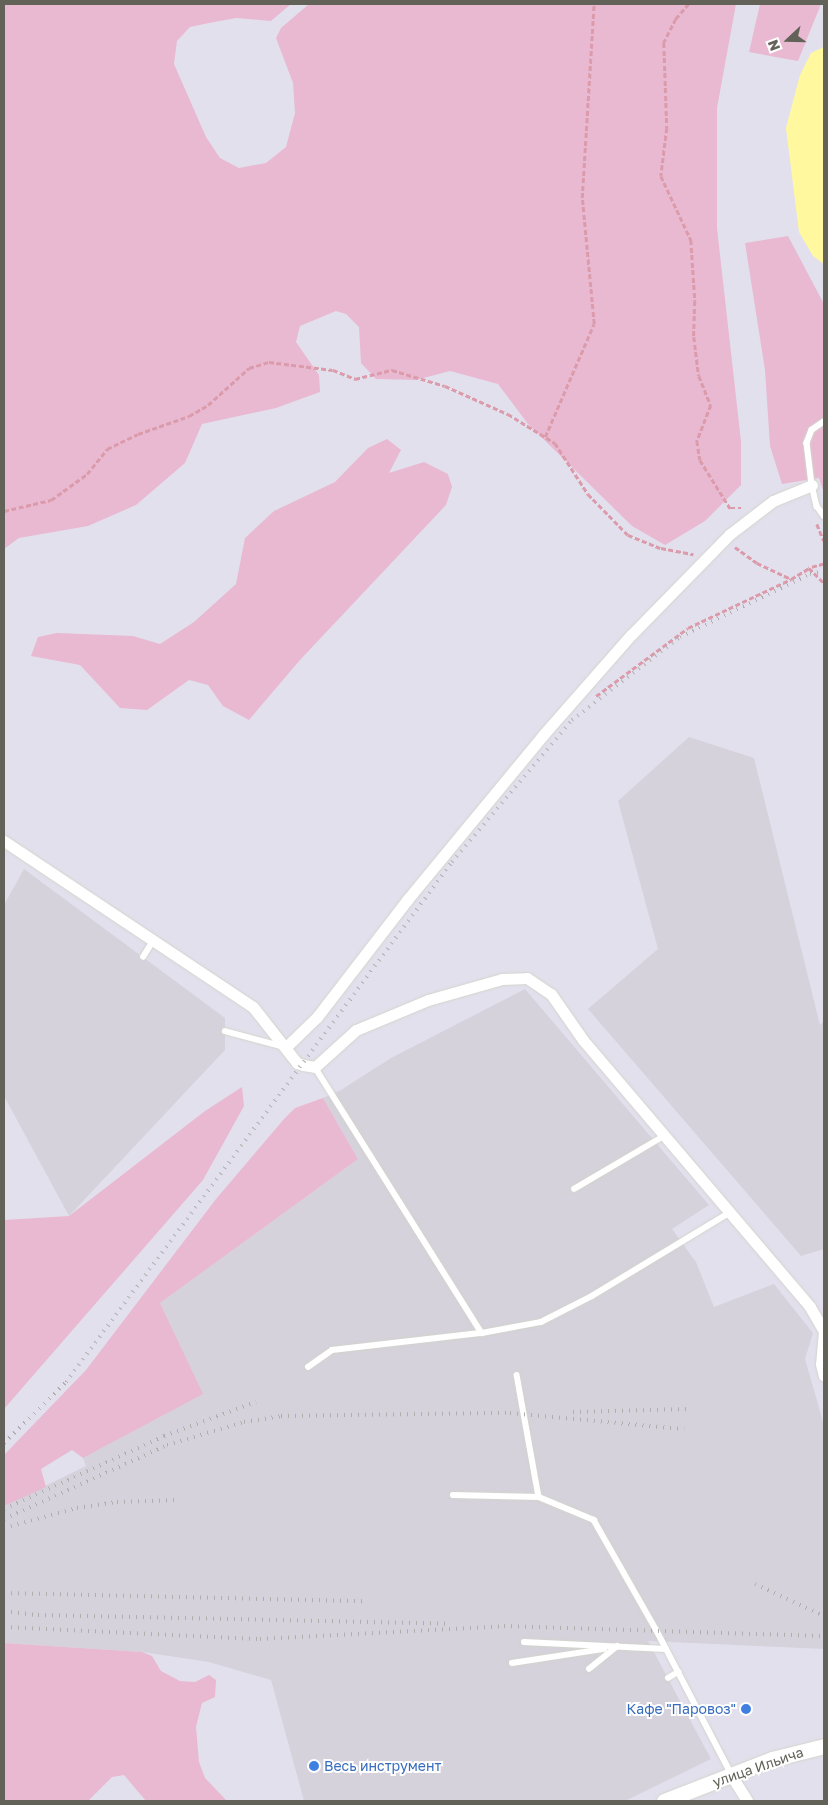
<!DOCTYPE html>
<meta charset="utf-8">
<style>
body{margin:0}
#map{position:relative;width:828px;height:1805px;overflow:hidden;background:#e3e0ed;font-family:"Golos Text",sans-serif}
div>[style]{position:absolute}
.industrial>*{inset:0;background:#d5d2db}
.green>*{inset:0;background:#e8b9d1}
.water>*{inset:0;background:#fff89e}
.path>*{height:2.5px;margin-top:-1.25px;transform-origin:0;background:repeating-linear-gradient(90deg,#db9bab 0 5px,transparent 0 7.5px)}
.roads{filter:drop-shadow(0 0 1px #d3d4cc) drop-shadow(0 0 1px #d3d4cc)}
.lane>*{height:5.5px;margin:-2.75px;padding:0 2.75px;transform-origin:2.75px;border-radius:2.75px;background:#fff}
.street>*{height:11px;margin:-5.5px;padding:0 5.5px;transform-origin:5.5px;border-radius:5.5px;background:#fff}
.secondary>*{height:15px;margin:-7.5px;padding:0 7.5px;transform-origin:7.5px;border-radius:7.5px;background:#fff}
.rail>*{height:4px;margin-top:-2px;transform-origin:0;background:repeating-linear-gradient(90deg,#aeaeac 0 1px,transparent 0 7px)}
.dots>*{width:14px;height:14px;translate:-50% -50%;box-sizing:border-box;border:2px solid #fff;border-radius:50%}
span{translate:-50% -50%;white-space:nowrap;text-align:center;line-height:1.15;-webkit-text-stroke:4px #fff;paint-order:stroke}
.shop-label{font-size:14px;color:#366cbe}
.right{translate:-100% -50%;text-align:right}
.left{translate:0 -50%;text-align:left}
.street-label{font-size:14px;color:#626259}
.frame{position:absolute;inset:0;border:5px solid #626259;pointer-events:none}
.north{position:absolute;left:763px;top:15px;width:50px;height:50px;-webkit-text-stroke:4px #fff;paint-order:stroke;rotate:249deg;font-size:14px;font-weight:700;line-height:20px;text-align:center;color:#626259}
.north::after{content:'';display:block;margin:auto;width:18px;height:22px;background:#626259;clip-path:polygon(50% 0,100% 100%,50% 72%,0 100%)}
</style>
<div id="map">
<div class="industrial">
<i style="clip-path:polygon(689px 737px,754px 758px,820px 1025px,824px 1021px,824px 1249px,801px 1256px,588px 1009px,658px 949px,618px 801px)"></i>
<i style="clip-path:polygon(24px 869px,225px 1018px,225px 1050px,69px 1216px,4px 1096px,4px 905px)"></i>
<i style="clip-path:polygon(525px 989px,709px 1205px,672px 1229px,696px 1262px,714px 1307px,774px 1284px,813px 1333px,805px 1359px,824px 1425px,824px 1649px,648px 1641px,711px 1759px,625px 1801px,304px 1801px,271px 1680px,209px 1662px,142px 1652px,4px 1643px,4px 1506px,86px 1466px,83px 1458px,202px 1394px,160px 1303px,358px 1159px,323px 1098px,341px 1090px,391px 1058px)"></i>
</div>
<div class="green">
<i style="clip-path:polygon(4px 4px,291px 4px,271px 21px,236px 18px,209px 23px,190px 27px,177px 41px,174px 64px,206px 137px,220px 158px,239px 168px,266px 163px,286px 147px,295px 113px,293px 83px,276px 38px,281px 28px,309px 4px,736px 4px,717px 108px,717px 228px,741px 441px,741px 485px,705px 521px,665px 545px,632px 526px,528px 424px,498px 384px,450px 371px,416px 380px,376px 379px,361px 363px,359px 327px,346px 314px,336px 311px,300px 326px,296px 342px,319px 375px,320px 392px,276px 408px,202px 424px,185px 463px,136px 505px,88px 526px,19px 538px,4px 549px)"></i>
<i style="clip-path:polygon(760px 4px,821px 4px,798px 61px,749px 52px)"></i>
<i style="clip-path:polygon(788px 236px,824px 304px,824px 493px,819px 478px,782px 484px,770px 446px,765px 370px,745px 243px)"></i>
<i style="clip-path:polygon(387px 439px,401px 450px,389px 473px,424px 462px,448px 474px,452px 487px,446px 505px,300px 660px,249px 720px,223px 706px,208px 685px,189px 680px,147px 710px,120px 708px,80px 665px,31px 656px,38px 637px,57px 633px,133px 636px,160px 644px,194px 622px,236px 584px,245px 538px,274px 511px,335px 482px,368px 448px)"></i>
<i style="clip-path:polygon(242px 1087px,244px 1106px,203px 1180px,4px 1409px,4px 1220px,69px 1216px,205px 1111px)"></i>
<i style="clip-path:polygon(323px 1098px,358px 1159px,160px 1303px,203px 1394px,83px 1458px,72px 1450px,41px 1469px,46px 1487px,4px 1506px,4px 1455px,86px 1370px,216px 1199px,284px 1119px,295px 1108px)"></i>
<i style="clip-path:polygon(4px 1643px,142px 1652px,152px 1656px,161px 1671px,180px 1681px,195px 1682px,209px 1675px,216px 1680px,215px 1697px,202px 1703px,196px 1727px,199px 1762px,205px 1778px,227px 1801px,146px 1801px,124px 1775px,112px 1777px,88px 1801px,4px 1801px)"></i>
</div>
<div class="water">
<i style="clip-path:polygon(824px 47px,824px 264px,813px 256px,799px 232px,786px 128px,800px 75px,811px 53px)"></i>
</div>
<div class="path">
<i style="left:689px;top:4px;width:20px;rotate:131deg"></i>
<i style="left:676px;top:19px;width:27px;rotate:117deg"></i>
<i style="left:664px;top:43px;width:85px;rotate:88deg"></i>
<i style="left:667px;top:128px;width:48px;rotate:97.1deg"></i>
<i style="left:661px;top:176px;width:71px;rotate:64.9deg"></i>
<i style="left:691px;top:240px;width:61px;rotate:86.2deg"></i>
<i style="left:695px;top:301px;width:36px;rotate:92deg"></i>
<i style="left:694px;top:337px;width:39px;rotate:83deg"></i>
<i style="left:699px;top:376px;width:31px;rotate:68deg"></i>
<i style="left:711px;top:405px;width:39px;rotate:111deg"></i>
<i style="left:697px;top:441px;width:19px;rotate:81deg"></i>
<i style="left:700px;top:460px;width:57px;rotate:58deg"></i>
<i style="left:730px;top:508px;width:11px"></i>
<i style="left:545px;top:437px;width:123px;rotate:-66.6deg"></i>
<i style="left:594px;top:324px;width:127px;rotate:-95.4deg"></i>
<i style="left:582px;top:198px;width:194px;rotate:-86.5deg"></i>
<i style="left:4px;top:511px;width:48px;rotate:-13.2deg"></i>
<i style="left:51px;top:500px;width:44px;rotate:-35.8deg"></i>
<i style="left:87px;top:474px;width:32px;rotate:-51deg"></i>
<i style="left:107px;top:449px;width:34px;rotate:-26deg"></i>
<i style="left:138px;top:434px;width:54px;rotate:-19.4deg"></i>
<i style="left:189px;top:416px;width:22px;rotate:-30deg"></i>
<i style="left:208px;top:405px;width:55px;rotate:-42.1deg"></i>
<i style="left:249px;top:368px;width:21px;rotate:-17deg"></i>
<i style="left:269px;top:362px;width:64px;rotate:7.1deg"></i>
<i style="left:333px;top:370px;width:24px;rotate:22deg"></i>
<i style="left:355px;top:379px;width:38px;rotate:-14deg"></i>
<i style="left:392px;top:370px;width:55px;rotate:16.8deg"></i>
<i style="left:445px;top:386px;width:69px;rotate:24deg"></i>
<i style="left:508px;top:414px;width:55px;rotate:31.7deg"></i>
<i style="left:555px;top:443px;width:61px;rotate:57.1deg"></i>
<i style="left:588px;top:494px;width:57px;rotate:45.7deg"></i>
<i style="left:628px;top:535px;width:35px;rotate:22deg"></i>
<i style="left:661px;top:548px;width:33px;rotate:11deg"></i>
<i style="left:817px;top:524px;width:18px;rotate:68deg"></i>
<i style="left:735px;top:547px;width:27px;rotate:36deg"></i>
<i style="left:757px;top:563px;width:38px;rotate:25deg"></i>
<i style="left:791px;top:579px;width:21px;rotate:-31deg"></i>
<i style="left:824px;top:564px;width:16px;rotate:165deg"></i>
<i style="left:809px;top:568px;width:21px;rotate:45deg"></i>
<i style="left:596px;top:696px;width:114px;rotate:-36.5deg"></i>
<i style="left:688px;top:628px;width:114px;rotate:-25.4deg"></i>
</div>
<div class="roads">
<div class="lane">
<i style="left:824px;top:422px;width:14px;rotate:146deg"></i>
<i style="left:812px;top:430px;width:14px;rotate:111deg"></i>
<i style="left:807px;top:443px;width:42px;rotate:83.2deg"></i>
<i style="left:812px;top:485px;width:22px;rotate:77deg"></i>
<i style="left:817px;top:506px;width:12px;rotate:55deg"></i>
<i style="left:143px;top:957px;width:19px;rotate:-58deg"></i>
<i style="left:225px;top:1031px;width:58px;rotate:15deg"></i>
<i style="left:315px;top:1067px;width:314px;rotate:57.9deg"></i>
<i style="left:574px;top:1189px;width:104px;rotate:-30.5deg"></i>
<i style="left:308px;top:1367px;width:29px;rotate:-35deg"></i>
<i style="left:332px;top:1350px;width:151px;rotate:-6.5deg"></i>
<i style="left:482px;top:1333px;width:60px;rotate:-10.6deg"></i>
<i style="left:541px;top:1322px;width:57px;rotate:-27deg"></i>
<i style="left:592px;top:1296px;width:160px;rotate:-31.2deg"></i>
<i style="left:517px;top:1375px;width:124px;rotate:79.8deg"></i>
<i style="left:453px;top:1495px;width:86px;rotate:1.3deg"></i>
<i style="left:539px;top:1497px;width:60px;rotate:22.7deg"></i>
<i style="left:594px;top:1520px;width:125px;rotate:60.4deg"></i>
<i style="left:656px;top:1629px;width:162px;rotate:62.5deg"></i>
<i style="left:524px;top:1642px;width:142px;rotate:2.8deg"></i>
<i style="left:512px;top:1663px;width:93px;rotate:-8.7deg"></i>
<i style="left:589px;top:1669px;width:36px;rotate:-39deg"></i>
<i style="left:668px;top:1678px;width:12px;rotate:-31deg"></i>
</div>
<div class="street">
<i style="left:4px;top:841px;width:299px;rotate:33.7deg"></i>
<i style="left:253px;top:1007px;width:71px;rotate:51.8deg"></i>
<i style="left:297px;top:1063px;width:6px;rotate:18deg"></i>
<i style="left:303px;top:1065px;width:12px;rotate:9deg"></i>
<i style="left:315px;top:1067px;width:55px;rotate:-42.1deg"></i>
<i style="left:356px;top:1030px;width:78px;rotate:-22.6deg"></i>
<i style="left:428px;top:1000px;width:77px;rotate:-15.8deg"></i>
<i style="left:502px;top:979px;width:25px;rotate:-2deg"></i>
<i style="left:527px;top:978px;width:29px;rotate:34deg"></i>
<i style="left:551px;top:994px;width:56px;rotate:55.2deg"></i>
<i style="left:583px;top:1040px;width:350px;rotate:49.6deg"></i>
<i style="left:810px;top:1307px;width:28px;rotate:60deg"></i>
<i style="left:824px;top:1331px;width:33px;rotate:95deg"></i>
<i style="left:821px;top:1364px;width:12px;rotate:76deg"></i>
<i style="left:286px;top:1047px;width:43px;rotate:-44.1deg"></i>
<i style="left:317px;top:1017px;width:148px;rotate:-52.4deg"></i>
<i style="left:407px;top:900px;width:214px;rotate:-50.5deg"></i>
<i style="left:543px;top:735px;width:133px;rotate:-48.7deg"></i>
<i style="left:631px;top:635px;width:141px;rotate:-45.6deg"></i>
<i style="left:730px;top:534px;width:54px;rotate:-37.5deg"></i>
<i style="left:773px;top:501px;width:42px;rotate:-22.3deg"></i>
<i style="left:731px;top:1775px;width:31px;rotate:58deg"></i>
</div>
<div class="secondary">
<i style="left:664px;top:1801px;width:116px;rotate:-21.3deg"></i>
<i style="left:772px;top:1759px;width:54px;rotate:-14deg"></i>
</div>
</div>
<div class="rail">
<i style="left:573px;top:1412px;width:115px;rotate:-1.5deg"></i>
<i style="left:4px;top:1443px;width:87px;rotate:-44.5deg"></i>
<i style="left:66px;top:1382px;width:648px;rotate:-53.41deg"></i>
<i style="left:452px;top:862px;width:186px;rotate:-49.8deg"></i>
<i style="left:572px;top:720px;width:136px;rotate:-37.5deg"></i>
<i style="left:680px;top:637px;width:144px;rotate:-25.9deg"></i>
<i style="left:810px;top:574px;width:14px;rotate:-12deg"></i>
<i style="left:4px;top:1509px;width:176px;rotate:-24.5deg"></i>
<i style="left:164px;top:1436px;width:98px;rotate:-20.3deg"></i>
<i style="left:4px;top:1519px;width:179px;rotate:-24.4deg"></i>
<i style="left:167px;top:1445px;width:80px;rotate:-16.6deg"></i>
<i style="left:244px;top:1422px;width:37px;rotate:-9deg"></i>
<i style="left:281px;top:1416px;width:229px;rotate:-0.8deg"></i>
<i style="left:510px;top:1413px;width:175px;rotate:5.3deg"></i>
<i style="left:4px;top:1528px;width:76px;rotate:-15.3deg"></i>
<i style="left:77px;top:1508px;width:40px;rotate:-8.5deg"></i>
<i style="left:117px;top:1502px;width:63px;rotate:-1.8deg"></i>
<i style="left:755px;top:1584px;width:76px;rotate:24.9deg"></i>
<i style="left:4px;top:1593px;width:360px;rotate:1.3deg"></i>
<i style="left:4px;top:1611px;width:34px;rotate:7deg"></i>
<i style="left:38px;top:1615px;width:413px;rotate:1.2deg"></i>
<i style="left:4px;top:1627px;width:256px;rotate:2.7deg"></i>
<i style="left:260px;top:1639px;width:244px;rotate:-3deg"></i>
<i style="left:504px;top:1626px;width:320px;rotate:1.8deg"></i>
</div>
<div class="dots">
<i style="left:746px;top:1709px;background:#3f7fe0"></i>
<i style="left:314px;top:1766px;background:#3f7fe0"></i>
</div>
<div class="shop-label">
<span class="right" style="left:736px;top:1709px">Кафе "Паровоз"</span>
<span class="left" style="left:324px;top:1766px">Весь инструмент</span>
</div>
<div class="street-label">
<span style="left:758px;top:1767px;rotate:-19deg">улица Ильича</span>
</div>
<div class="frame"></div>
<div class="north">N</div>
</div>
